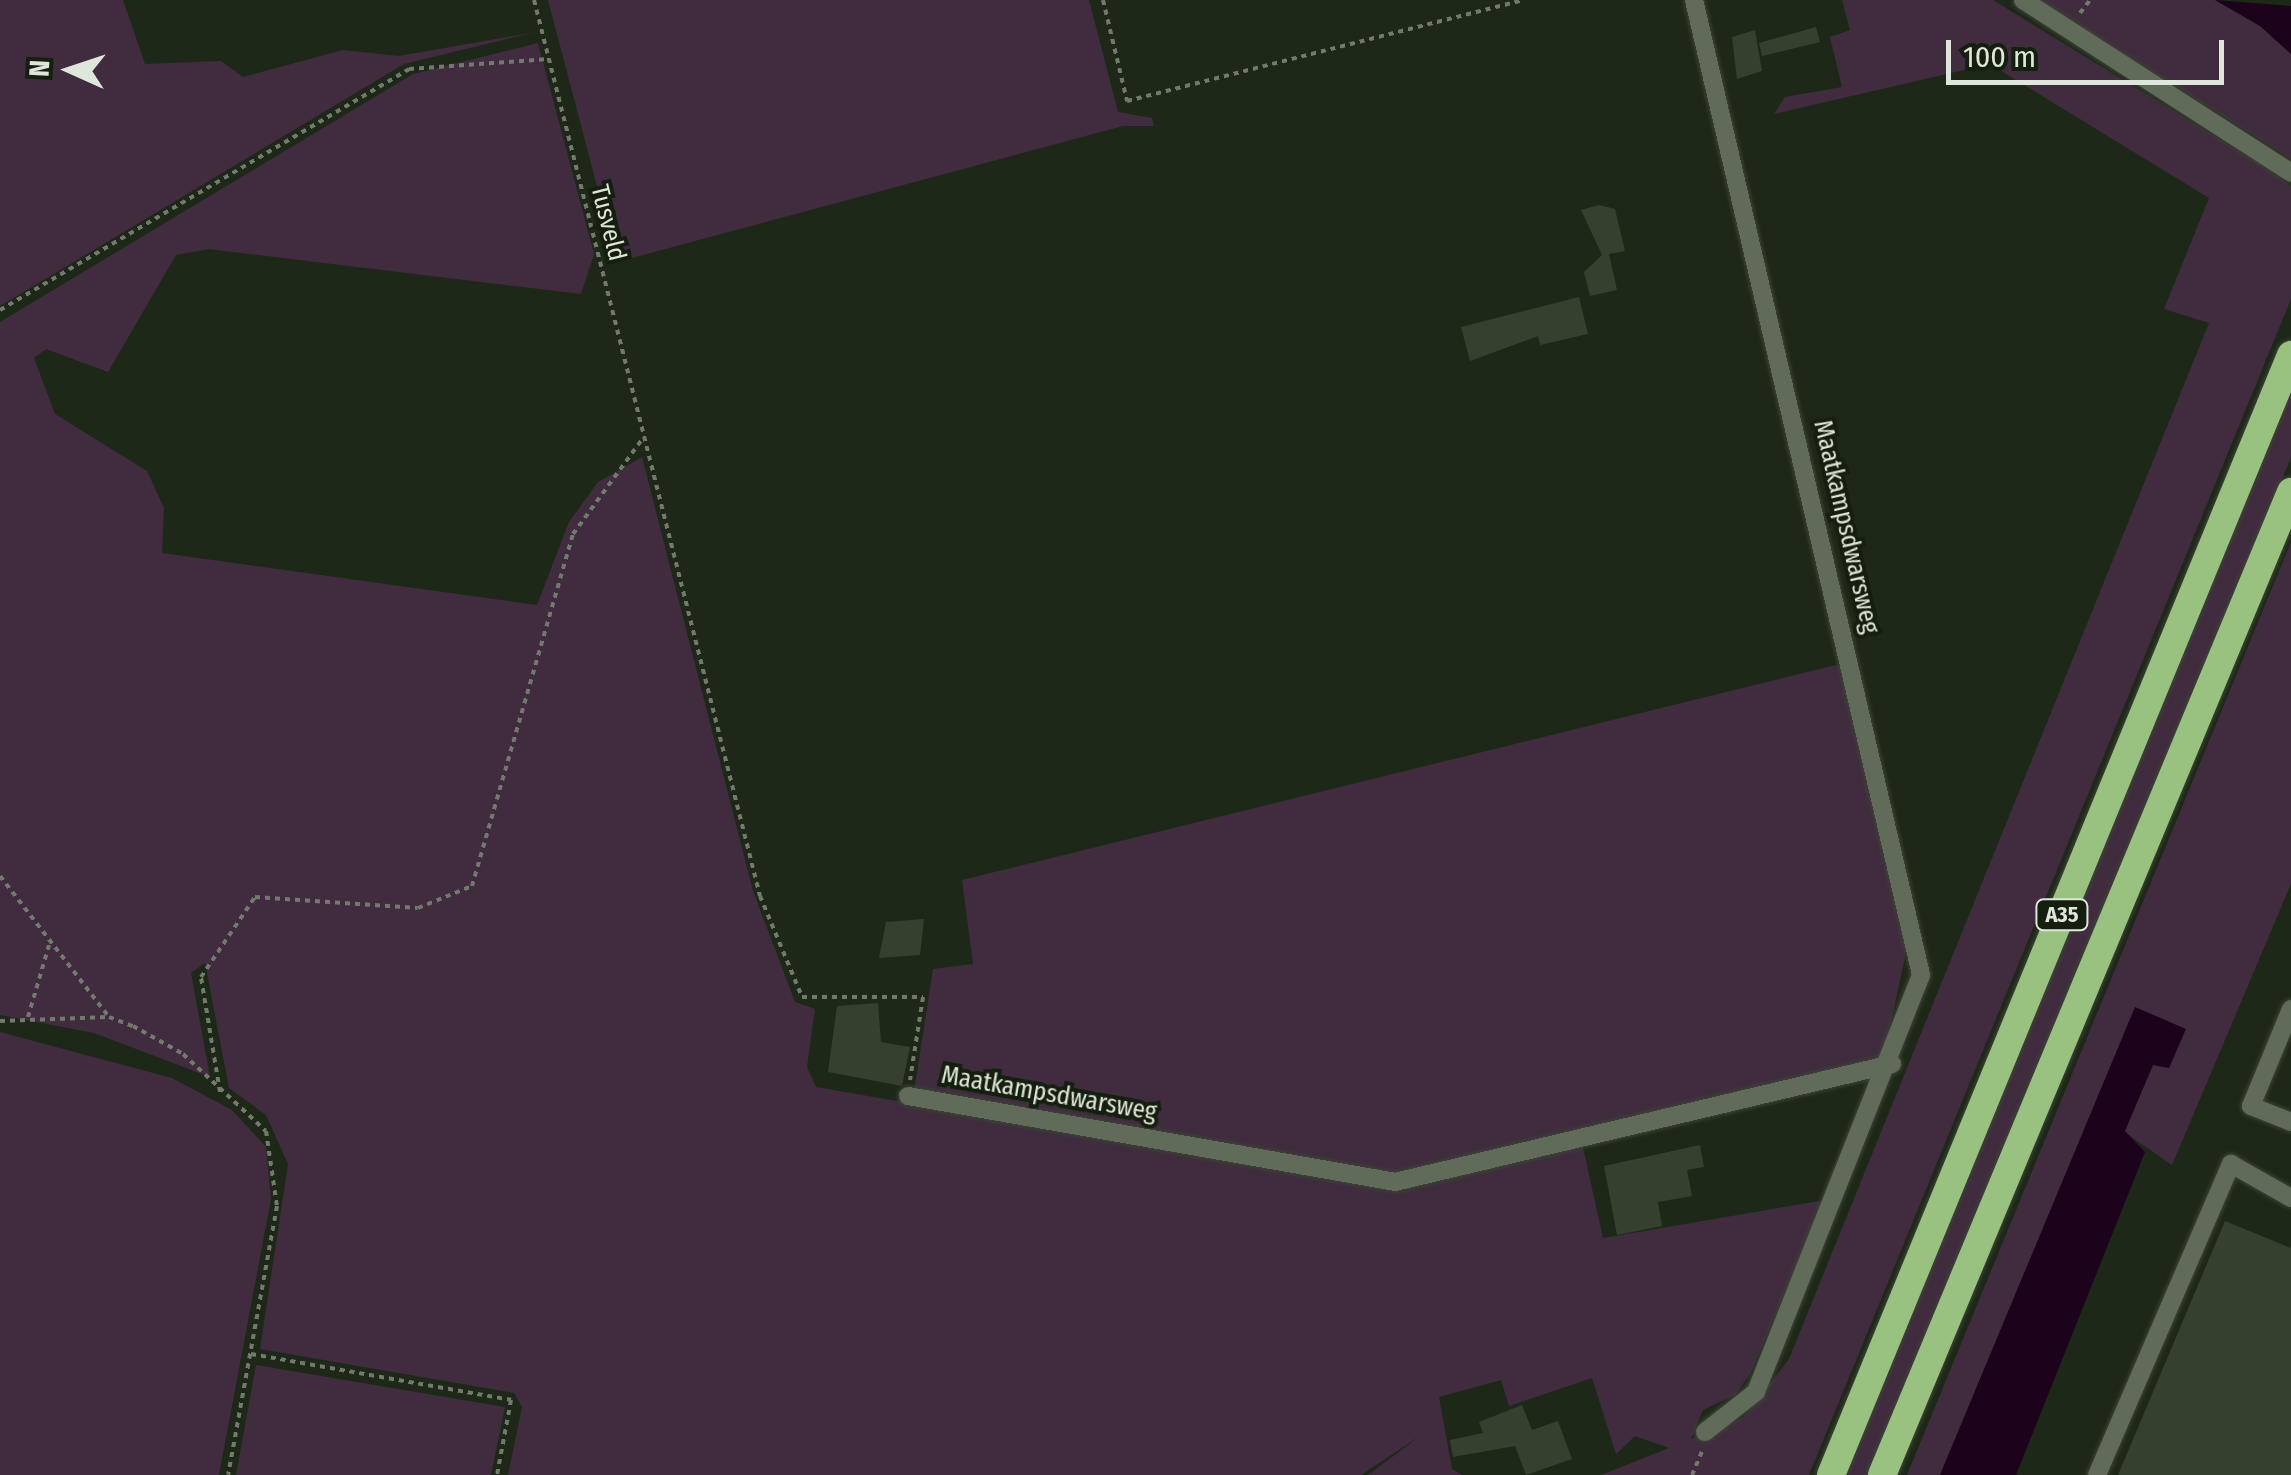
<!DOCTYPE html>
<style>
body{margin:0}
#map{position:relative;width:2291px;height:1475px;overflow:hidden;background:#1e2818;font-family:"Fira Sans Condensed",sans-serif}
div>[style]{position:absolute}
.green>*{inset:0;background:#402c3e}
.water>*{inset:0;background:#1d021b}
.building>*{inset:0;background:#35402e}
.path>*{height:4px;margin-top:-2px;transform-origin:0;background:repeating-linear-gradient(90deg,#727a6d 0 5px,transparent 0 10px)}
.roads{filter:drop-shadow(0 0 2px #3c4437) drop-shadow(0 0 2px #3c4437)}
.minor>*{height:18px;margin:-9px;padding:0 9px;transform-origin:9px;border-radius:9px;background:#606c59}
.highway>*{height:28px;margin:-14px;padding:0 14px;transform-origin:14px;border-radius:14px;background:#99c180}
span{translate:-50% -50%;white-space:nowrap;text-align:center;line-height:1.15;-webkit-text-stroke:8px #151f0f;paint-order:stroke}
.shield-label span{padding:2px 8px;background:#151f0f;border:2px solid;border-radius:8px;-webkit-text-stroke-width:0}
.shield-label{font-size:22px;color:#dfe6db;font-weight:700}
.street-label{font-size:25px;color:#dfe6db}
.north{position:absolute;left:20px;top:20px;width:100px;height:100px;-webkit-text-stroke:8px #151f0f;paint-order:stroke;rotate:273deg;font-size:28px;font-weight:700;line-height:40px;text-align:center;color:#dfe6db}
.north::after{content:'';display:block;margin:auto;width:35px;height:45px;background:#dfe6db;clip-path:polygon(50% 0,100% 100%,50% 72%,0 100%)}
.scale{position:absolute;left:1946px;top:40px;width:278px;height:45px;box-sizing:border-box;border:5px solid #dfe6db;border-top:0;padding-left:12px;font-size:30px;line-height:35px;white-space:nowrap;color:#dfe6db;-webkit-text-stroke:8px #151f0f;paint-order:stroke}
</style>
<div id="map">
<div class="green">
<i style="clip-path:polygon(0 0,123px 0,145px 64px,221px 61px,243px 77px,343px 50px,399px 56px,536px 32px,404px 64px,0 306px)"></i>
<i style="clip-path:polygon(548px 0,1089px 0,1118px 112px,1152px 118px,1154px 126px,1123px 126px,617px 262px)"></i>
<i style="clip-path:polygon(1842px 0,1993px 0,2270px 170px,2291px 186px,2291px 299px,1809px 1475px,1601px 1475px,1669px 1448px,1635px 1436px,1616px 1454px,1592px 1378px,1509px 1406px,1501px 1380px,1439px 1397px,1452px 1469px,1462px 1475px,1368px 1475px,1420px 1436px,1361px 1475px,508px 1475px,522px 1407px,514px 1393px,260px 1349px,288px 1164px,266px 1115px,229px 1088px,205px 963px,191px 973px,210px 1077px,94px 1033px,0 1015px,0 322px,413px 74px,538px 43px,594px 254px,581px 294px,209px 249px,176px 255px,108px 372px,46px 349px,34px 358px,55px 414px,147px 471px,164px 508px,162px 553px,537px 605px,569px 522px,598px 482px,642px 457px,753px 891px,795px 1002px,815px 1009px,807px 1067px,816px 1087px,1401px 1188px,1582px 1143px,1603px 1238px,1825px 1200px,1750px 1374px,1735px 1395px,1703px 1410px,1691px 1439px,1744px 1417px,1789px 1359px,2209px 323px,2164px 309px,2209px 198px,1990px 64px,1774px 114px,1785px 97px,1842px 87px,1830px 37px,1850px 30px)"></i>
<i style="clip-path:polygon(2037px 0,2215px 0,2260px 26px,2291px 54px,2291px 159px)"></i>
<i style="clip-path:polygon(2291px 387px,2291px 457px,2154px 797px,1872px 1475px,1841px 1475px)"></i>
<i style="clip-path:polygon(2291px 542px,2291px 884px,2172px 1165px,2124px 1132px,2153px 1064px,2135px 1008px,1940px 1475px,1907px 1475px)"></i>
<i style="clip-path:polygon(1840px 664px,1908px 943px,1883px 1060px,1396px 1174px,914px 1092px,933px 969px,973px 964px,962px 880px)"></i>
<i style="clip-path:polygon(0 1032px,172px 1078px,232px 1110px,266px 1147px,271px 1199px,219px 1475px,0 1475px)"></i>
<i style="clip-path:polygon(256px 1365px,505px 1407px,491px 1475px,236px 1475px)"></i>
</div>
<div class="water">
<i style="clip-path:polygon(2215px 0,2291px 6px,2291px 54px,2260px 26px)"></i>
<i style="clip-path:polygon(2135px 1007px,2186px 1029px,2169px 1068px,2153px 1065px,2125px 1131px,2145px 1152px,2016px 1475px,1940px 1475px)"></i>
</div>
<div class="building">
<i style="clip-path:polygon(1816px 27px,1820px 42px,1762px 56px,1759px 43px)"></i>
<i style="clip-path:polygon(1755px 30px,1762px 71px,1737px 79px,1732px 37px)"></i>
<i style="clip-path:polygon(1599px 205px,1615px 209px,1625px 251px,1609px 254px,1617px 290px,1590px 296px,1584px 272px,1602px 255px,1581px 210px)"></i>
<i style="clip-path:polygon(1579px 297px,1588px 334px,1540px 345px,1538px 336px,1470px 361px,1461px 327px)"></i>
<i style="clip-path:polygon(924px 919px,920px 955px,879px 958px,886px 922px)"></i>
<i style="clip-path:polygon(878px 1003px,881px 1042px,910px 1047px,902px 1086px,828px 1072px,837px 1006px)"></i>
<i style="clip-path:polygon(1700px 1145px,1704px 1167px,1687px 1170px,1692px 1196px,1658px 1202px,1662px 1226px,1617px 1235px,1604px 1166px)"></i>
<i style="clip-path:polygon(2225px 1221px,2291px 1248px,2291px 1475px,2118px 1475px)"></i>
<i style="clip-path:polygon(1522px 1405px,1532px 1430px,1558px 1421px,1572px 1459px,1526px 1475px,1515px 1446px,1453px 1457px,1450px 1440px,1483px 1433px,1479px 1422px)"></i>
</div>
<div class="path">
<i style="left:534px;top:0;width:924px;rotate:75.84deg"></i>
<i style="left:760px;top:896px;width:109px;rotate:67.4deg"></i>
<i style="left:802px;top:997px;width:121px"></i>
<i style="left:923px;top:997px;width:84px;rotate:98.9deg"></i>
<i style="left:1103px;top:0;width:104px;rotate:76.6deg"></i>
<i style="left:1127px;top:101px;width:408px;rotate:-14.3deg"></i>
<i style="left:2080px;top:13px;width:16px;rotate:-52deg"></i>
<i style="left:0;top:310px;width:475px;rotate:-30.5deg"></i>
<i style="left:409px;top:69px;width:140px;rotate:-4.1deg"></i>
<i style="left:0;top:876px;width:178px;rotate:52.3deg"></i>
<i style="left:28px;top:1017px;width:75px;rotate:-73.7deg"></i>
<i style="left:0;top:1021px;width:109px;rotate:-2.1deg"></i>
<i style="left:109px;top:1017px;width:26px;rotate:21deg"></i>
<i style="left:133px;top:1026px;width:57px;rotate:29.2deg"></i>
<i style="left:183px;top:1054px;width:113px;rotate:42.9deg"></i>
<i style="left:266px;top:1131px;width:76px;rotate:81.7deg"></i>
<i style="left:277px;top:1206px;width:273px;rotate:100.3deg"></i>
<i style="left:220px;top:1092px;width:117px;rotate:-99.4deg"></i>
<i style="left:201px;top:977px;width:97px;rotate:-56deg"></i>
<i style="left:255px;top:897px;width:163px;rotate:3.9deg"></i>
<i style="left:418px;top:908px;width:58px;rotate:-22.2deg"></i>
<i style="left:472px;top:886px;width:366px;rotate:-74deg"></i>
<i style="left:573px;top:534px;width:119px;rotate:-53.9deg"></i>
<i style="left:251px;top:1354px;width:264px;rotate:10deg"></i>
<i style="left:511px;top:1400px;width:76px;rotate:100.6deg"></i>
<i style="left:1692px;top:1475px;width:28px;rotate:-67deg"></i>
</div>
<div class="roads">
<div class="minor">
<i style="left:1694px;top:0;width:1001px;rotate:76.89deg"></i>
<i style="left:1921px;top:975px;width:448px;rotate:111.6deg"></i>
<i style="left:1756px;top:1392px;width:65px;rotate:141.9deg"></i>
<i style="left:2023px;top:0;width:319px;rotate:32.8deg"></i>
<i style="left:2291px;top:1009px;width:105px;rotate:112.4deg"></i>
<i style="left:2251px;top:1106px;width:43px;rotate:21.8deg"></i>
<i style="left:908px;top:1096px;width:495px;rotate:10deg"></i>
<i style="left:1395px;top:1182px;width:511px;rotate:-13.36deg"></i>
<i style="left:2097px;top:1475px;width:339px;rotate:-66.7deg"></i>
<i style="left:2231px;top:1164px;width:69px;rotate:29.5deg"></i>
</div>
<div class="highway">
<i style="left:1831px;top:1475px;width:1211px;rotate:-67.67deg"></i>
<i style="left:1882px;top:1475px;width:1065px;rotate:-67.41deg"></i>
</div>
</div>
<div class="shield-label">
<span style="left:2062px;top:915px">A35</span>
</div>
<div class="street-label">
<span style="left:608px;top:223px;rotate:76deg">Tusveld</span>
<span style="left:1846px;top:527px;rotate:77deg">Maatkampsdwarsweg</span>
<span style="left:1049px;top:1094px;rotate:10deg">Maatkampsdwarsweg</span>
</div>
<div class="north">N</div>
<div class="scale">100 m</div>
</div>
